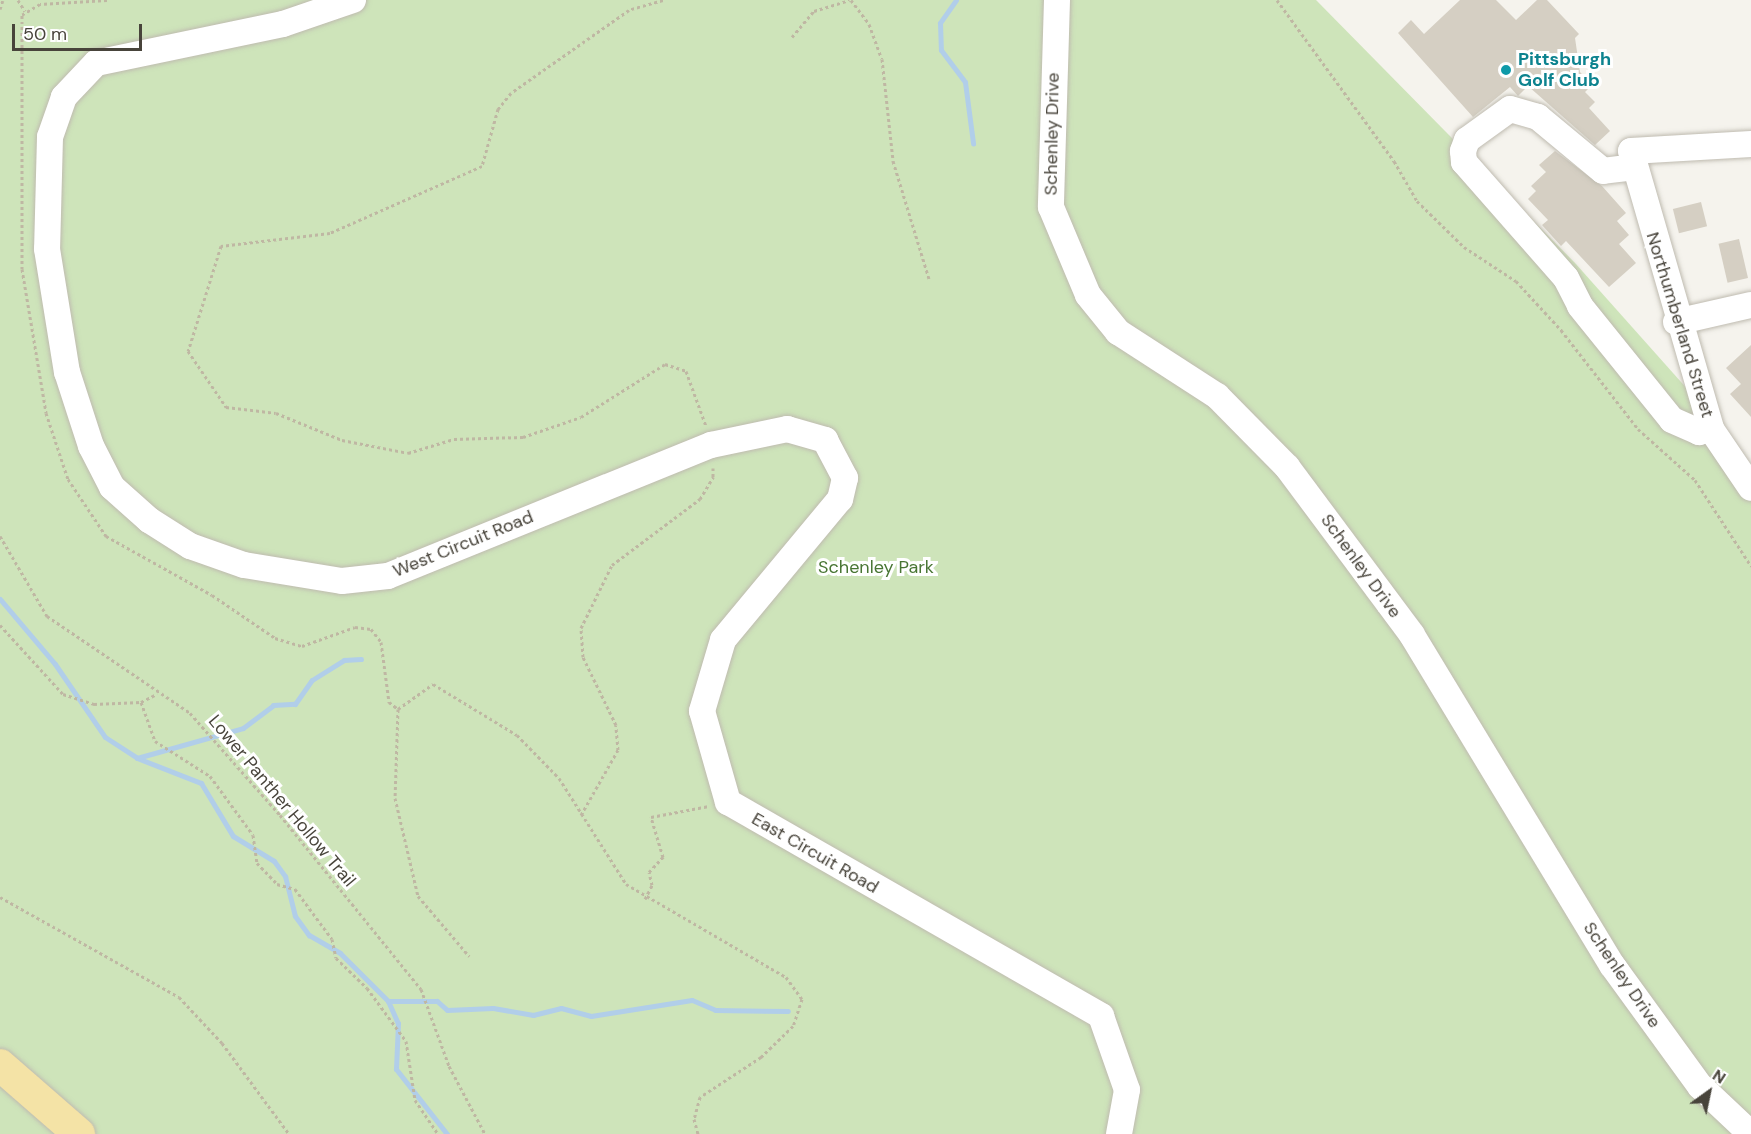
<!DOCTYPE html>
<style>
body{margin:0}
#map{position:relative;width:1751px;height:1134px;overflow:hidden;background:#f5f3ed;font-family:"DM Sans",sans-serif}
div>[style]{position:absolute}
.green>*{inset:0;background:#cee4ba}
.stream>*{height:5px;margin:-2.5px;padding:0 2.5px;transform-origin:2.5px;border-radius:2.5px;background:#b1cee9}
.building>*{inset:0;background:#d5cfc3;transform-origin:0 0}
.path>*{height:3px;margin-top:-1.5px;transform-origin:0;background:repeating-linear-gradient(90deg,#bfb7a3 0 3px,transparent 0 6px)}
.roads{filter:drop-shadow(0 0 2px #bfbbb0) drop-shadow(0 0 2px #bfbbb0)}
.minor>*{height:26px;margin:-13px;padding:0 13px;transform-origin:13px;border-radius:13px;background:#fff}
.major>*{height:32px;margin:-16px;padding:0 16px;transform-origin:16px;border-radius:16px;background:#f4e3a6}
.dots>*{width:16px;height:16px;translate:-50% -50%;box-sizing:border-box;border:3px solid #fff;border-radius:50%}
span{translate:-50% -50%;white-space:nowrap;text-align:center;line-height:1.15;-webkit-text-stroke:6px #fff;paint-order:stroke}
.culture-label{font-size:18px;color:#0d838f;font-weight:700}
.left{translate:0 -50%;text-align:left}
.street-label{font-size:18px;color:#48443b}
.park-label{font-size:18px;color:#487533}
.north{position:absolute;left:1679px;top:1062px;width:60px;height:60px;-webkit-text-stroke:4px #fff;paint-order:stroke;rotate:33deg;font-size:16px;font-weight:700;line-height:24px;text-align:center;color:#48443b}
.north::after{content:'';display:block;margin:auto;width:21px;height:27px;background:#48443b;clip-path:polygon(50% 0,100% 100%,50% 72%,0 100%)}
.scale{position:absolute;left:12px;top:24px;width:130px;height:27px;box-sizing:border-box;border:3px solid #48443b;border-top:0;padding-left:8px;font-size:18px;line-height:21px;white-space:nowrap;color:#48443b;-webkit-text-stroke:4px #fff;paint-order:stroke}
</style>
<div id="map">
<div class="green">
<i style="clip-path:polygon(0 0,1316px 0,1575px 263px,1714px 419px,1751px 480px,1751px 1134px,0 1134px)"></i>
</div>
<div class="stream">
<i style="left:956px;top:0;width:28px;rotate:125deg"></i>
<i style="left:940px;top:23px;width:27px;rotate:88deg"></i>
<i style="left:941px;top:50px;width:40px;rotate:53deg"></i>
<i style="left:965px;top:82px;width:62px;rotate:82.5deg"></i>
<i style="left:0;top:599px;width:85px;rotate:49.8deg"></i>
<i style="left:55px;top:664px;width:88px;rotate:55.6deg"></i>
<i style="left:105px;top:737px;width:38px;rotate:33deg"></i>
<i style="left:137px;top:758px;width:69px;rotate:21.3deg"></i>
<i style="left:201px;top:783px;width:62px;rotate:58.9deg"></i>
<i style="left:233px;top:836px;width:48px;rotate:31.4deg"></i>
<i style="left:274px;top:861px;width:19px;rotate:54deg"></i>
<i style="left:285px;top:876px;width:41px;rotate:76deg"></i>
<i style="left:295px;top:916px;width:24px;rotate:54deg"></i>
<i style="left:309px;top:935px;width:36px;rotate:30deg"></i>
<i style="left:340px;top:953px;width:68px;rotate:45deg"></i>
<i style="left:388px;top:1001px;width:24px;rotate:66deg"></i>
<i style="left:398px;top:1023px;width:46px;rotate:92.5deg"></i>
<i style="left:396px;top:1069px;width:83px;rotate:51.9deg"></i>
<i style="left:137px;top:758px;width:110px;rotate:-15.8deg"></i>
<i style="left:243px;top:728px;width:38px;rotate:-37deg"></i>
<i style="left:273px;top:705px;width:22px;rotate:-3deg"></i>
<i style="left:295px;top:704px;width:29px;rotate:-55deg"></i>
<i style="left:312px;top:680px;width:38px;rotate:-32deg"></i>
<i style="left:344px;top:660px;width:17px;rotate:-3deg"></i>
<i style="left:388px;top:1001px;width:49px"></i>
<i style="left:437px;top:1001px;width:13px;rotate:42deg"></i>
<i style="left:447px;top:1010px;width:46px;rotate:-2.5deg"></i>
<i style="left:493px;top:1008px;width:41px;rotate:9.9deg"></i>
<i style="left:533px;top:1015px;width:29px;rotate:-14deg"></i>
<i style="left:561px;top:1008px;width:31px;rotate:15deg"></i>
<i style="left:591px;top:1016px;width:102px;rotate:-9deg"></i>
<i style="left:692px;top:1000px;width:25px;rotate:23deg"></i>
<i style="left:715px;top:1010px;width:73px;rotate:0.8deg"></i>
</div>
<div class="building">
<i style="clip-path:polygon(1460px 0,1496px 0,1516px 20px,1537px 0,1547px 0,1579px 34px,1575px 38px,1580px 72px,1592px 85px,1585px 92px,1595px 102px,1589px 108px,1610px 131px,1595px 145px,1528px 86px,1518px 96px,1510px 87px,1473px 117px,1398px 33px,1411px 20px,1424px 34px)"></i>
<i style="clip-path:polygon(1555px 151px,1602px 186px,1626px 213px,1617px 221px,1629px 235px,1619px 244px,1636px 263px,1609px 287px,1566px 241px,1561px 246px,1542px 225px,1548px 220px,1528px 199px,1536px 191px,1531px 186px,1546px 172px,1539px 165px)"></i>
<i style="left:1701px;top:202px;width:25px;height:29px;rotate:76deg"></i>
<i style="left:1739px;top:239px;width:40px;height:21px;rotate:77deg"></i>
<i style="clip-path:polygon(1751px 345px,1751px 417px,1730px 394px,1741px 384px,1726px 368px)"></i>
</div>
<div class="path">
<i style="left:18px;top:0;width:13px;rotate:58deg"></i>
<i style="left:107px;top:0;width:67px;rotate:176.6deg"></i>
<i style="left:40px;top:4px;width:21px;rotate:149deg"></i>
<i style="left:22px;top:15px;width:254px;rotate:90deg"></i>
<i style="left:22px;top:269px;width:146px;rotate:80.5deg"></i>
<i style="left:46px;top:413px;width:70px;rotate:71.6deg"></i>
<i style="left:68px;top:479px;width:69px;rotate:56.3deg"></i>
<i style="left:106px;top:536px;width:121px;rotate:29.1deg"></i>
<i style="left:212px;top:595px;width:76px;rotate:34.3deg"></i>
<i style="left:275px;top:638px;width:28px;rotate:17deg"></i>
<i style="left:302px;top:646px;width:56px;rotate:-19.7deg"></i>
<i style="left:355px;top:627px;width:16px;rotate:7deg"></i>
<i style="left:371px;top:629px;width:16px;rotate:52deg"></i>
<i style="left:381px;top:642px;width:61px;rotate:82.4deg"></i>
<i style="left:389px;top:702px;width:11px;rotate:38deg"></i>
<i style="left:398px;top:709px;width:43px;rotate:-35.5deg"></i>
<i style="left:433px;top:684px;width:98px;rotate:31.3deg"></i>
<i style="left:517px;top:735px;width:60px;rotate:45.7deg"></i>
<i style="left:559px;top:778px;width:125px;rotate:57.7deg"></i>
<i style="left:626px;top:884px;width:185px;rotate:30.2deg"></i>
<i style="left:786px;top:977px;width:27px;rotate:54deg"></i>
<i style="left:802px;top:999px;width:28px;rotate:108deg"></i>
<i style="left:793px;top:1026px;width:45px;rotate:135.9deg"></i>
<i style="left:761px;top:1057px;width:73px;rotate:146.7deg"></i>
<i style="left:700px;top:1097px;width:23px;rotate:105deg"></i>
<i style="left:694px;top:1119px;width:16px;rotate:75deg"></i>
<i style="left:663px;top:0;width:35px;rotate:164deg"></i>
<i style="left:629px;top:10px;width:144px;rotate:144.9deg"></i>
<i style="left:511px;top:93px;width:21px;rotate:129deg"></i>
<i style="left:498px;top:109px;width:59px;rotate:105.7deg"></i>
<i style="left:482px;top:166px;width:166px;rotate:156.2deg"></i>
<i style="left:330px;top:233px;width:110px;rotate:173.2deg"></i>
<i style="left:221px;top:246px;width:110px;rotate:107.4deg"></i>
<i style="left:188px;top:351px;width:68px;rotate:55.8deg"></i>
<i style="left:226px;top:407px;width:50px;rotate:6.8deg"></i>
<i style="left:276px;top:413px;width:71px;rotate:22.2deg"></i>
<i style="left:342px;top:440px;width:67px;rotate:11.1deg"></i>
<i style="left:408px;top:453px;width:48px;rotate:-16.9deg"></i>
<i style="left:454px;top:439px;width:69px;rotate:-1.7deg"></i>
<i style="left:523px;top:437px;width:61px;rotate:-19deg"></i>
<i style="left:581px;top:417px;width:99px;rotate:-32.2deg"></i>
<i style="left:665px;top:364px;width:22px;rotate:18deg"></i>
<i style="left:686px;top:371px;width:59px;rotate:70deg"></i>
<i style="left:851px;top:0;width:30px;rotate:53deg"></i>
<i style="left:869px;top:24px;width:37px;rotate:70deg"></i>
<i style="left:882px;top:59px;width:103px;rotate:83.8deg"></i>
<i style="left:893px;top:161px;width:123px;rotate:73deg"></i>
<i style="left:1277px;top:0;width:199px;rotate:54deg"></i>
<i style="left:1394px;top:161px;width:46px;rotate:60.1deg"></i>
<i style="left:1417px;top:201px;width:66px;rotate:44.4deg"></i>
<i style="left:1464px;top:247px;width:62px;rotate:33.2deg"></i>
<i style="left:1516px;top:281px;width:67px;rotate:47.4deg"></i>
<i style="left:1561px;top:330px;width:125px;rotate:52.1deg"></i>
<i style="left:1638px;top:429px;width:76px;rotate:41.8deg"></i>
<i style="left:1695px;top:480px;width:103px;rotate:56.9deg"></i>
<i style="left:0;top:9px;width:9px;rotate:-72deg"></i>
<i style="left:792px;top:37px;width:34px;rotate:-50deg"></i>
<i style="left:814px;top:11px;width:37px;rotate:-17deg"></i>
<i style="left:0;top:536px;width:93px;rotate:59.6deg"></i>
<i style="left:47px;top:616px;width:173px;rotate:34.1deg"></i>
<i style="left:190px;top:713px;width:136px;rotate:48.6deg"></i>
<i style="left:280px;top:815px;width:224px;rotate:51deg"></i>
<i style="left:421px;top:989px;width:82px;rotate:70deg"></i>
<i style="left:449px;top:1066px;width:77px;rotate:62.1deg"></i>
<i style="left:0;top:625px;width:93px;rotate:47.6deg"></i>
<i style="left:63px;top:694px;width:33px;rotate:18deg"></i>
<i style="left:94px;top:704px;width:47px;rotate:-2.4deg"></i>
<i style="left:141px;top:702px;width:18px;rotate:-27deg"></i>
<i style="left:141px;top:702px;width:41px;rotate:70.3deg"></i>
<i style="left:155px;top:741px;width:65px;rotate:32.5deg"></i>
<i style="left:210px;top:776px;width:73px;rotate:53.9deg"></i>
<i style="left:253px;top:835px;width:28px;rotate:82deg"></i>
<i style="left:257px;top:863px;width:29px;rotate:46deg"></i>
<i style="left:277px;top:884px;width:19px;rotate:16deg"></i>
<i style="left:295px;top:889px;width:62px;rotate:53.5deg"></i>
<i style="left:332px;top:939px;width:19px;rotate:78deg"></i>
<i style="left:336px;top:958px;width:43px;rotate:44.1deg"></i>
<i style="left:367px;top:988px;width:66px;rotate:53.7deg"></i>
<i style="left:406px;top:1041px;width:60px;rotate:81.3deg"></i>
<i style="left:415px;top:1100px;width:41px;rotate:55.9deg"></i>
<i style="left:398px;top:709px;width:89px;rotate:91.9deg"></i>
<i style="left:395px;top:798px;width:101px;rotate:76.8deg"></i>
<i style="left:418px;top:896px;width:79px;rotate:49.6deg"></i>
<i style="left:581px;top:815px;width:75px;rotate:-60.4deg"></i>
<i style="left:618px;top:750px;width:25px;rotate:-95deg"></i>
<i style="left:616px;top:725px;width:76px;rotate:-115.9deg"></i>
<i style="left:583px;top:657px;width:29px;rotate:-94deg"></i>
<i style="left:581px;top:628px;width:70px;rotate:-63.8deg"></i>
<i style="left:612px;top:565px;width:110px;rotate:-36.9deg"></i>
<i style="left:700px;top:499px;width:26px;rotate:-59deg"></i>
<i style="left:713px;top:477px;width:9px;rotate:-90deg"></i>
<i style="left:0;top:897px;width:205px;rotate:29.2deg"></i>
<i style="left:179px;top:997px;width:63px;rotate:46.9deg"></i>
<i style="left:222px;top:1043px;width:113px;rotate:53.6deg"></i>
<i style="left:645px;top:899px;width:16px;rotate:-63deg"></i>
<i style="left:652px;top:885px;width:13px;rotate:-103deg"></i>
<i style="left:649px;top:872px;width:21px;rotate:-47deg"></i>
<i style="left:663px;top:857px;width:42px;rotate:-106.7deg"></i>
<i style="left:651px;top:817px;width:59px;rotate:-10.7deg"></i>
</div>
<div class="roads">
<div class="minor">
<i style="left:353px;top:0;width:74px;rotate:161.1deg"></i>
<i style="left:283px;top:24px;width:191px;rotate:168.2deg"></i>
<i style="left:96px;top:63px;width:47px;rotate:133.3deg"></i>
<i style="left:64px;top:97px;width:42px;rotate:109.3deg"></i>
<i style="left:50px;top:137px;width:112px;rotate:91.5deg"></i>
<i style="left:47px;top:249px;width:125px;rotate:80.8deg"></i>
<i style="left:67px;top:372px;width:78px;rotate:72deg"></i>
<i style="left:91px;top:446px;width:46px;rotate:62.9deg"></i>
<i style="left:112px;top:487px;width:50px;rotate:41.7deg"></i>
<i style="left:149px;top:520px;width:49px;rotate:32.4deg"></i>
<i style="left:190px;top:546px;width:57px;rotate:19.4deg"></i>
<i style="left:244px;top:565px;width:99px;rotate:9.3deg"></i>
<i style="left:342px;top:581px;width:46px;rotate:-6.2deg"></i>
<i style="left:388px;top:576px;width:349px;rotate:-22.1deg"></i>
<i style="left:711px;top:445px;width:78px;rotate:-11.9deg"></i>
<i style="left:787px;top:429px;width:40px;rotate:16deg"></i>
<i style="left:825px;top:440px;width:43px;rotate:62.2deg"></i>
<i style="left:845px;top:478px;width:22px;rotate:103deg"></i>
<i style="left:840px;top:499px;width:183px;rotate:129.7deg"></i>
<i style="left:723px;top:640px;width:74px;rotate:106.5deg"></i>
<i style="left:702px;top:711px;width:95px;rotate:74.1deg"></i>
<i style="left:728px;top:802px;width:430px;rotate:29.8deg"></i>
<i style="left:1101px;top:1016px;width:78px;rotate:70.6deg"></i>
<i style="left:1127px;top:1090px;width:45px;rotate:100.3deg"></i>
<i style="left:1057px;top:0;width:207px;rotate:91.7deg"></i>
<i style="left:1051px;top:207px;width:95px;rotate:67.2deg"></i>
<i style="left:1088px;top:295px;width:48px;rotate:51deg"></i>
<i style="left:1118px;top:332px;width:118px;rotate:32.9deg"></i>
<i style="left:1217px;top:396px;width:100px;rotate:45.4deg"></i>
<i style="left:1287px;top:467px;width:209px;rotate:53.3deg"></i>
<i style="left:1412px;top:635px;width:386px;rotate:58.8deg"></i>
<i style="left:1612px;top:965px;width:150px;rotate:54deg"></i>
<i style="left:1700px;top:1086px;width:70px;rotate:43.3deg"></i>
<i style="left:1751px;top:144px;width:120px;rotate:176.7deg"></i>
<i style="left:1631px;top:151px;width:289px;rotate:73.9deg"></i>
<i style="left:1711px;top:429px;width:71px;rotate:55.9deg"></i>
<i style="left:1635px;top:167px;width:32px;rotate:173deg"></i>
<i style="left:1603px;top:171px;width:85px;rotate:-140.3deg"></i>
<i style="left:1538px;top:117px;width:29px;rotate:-164deg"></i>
<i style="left:1510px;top:109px;width:53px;rotate:144.2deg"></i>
<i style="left:1467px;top:140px;width:12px;rotate:110deg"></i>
<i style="left:1463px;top:151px;width:11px;rotate:85deg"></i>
<i style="left:1464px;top:162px;width:154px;rotate:48.7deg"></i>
<i style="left:1566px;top:278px;width:31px;rotate:63deg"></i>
<i style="left:1580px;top:306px;width:146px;rotate:51.1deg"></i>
<i style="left:1672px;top:420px;width:30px;rotate:24deg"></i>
<i style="left:1699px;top:432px;width:12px;rotate:-14deg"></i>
<i style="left:1676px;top:322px;width:77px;rotate:-12.8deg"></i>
</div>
<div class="major">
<i style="left:0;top:1065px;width:105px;rotate:41.1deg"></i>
</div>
</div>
<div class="dots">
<i style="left:1506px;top:70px;background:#0f9aa8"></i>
</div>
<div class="culture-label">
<span class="left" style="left:1518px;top:70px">Pittsburgh<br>Golf Club</span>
</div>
<div class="street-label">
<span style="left:1052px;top:134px;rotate:-89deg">Schenley Drive</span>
<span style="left:1680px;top:325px;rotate:73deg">Northumberland Street</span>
<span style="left:463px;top:544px;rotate:-22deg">West Circuit Road</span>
<span style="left:1361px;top:566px;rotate:54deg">Schenley Drive</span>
<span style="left:282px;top:801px;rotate:50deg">Lower Panther Hollow Trail</span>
<span style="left:815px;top:853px;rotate:30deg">East Circuit Road</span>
<span style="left:1622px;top:975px;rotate:56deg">Schenley Drive</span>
</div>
<div class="park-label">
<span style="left:876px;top:567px">Schenley Park</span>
</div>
<div class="north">N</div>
<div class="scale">50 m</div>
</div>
